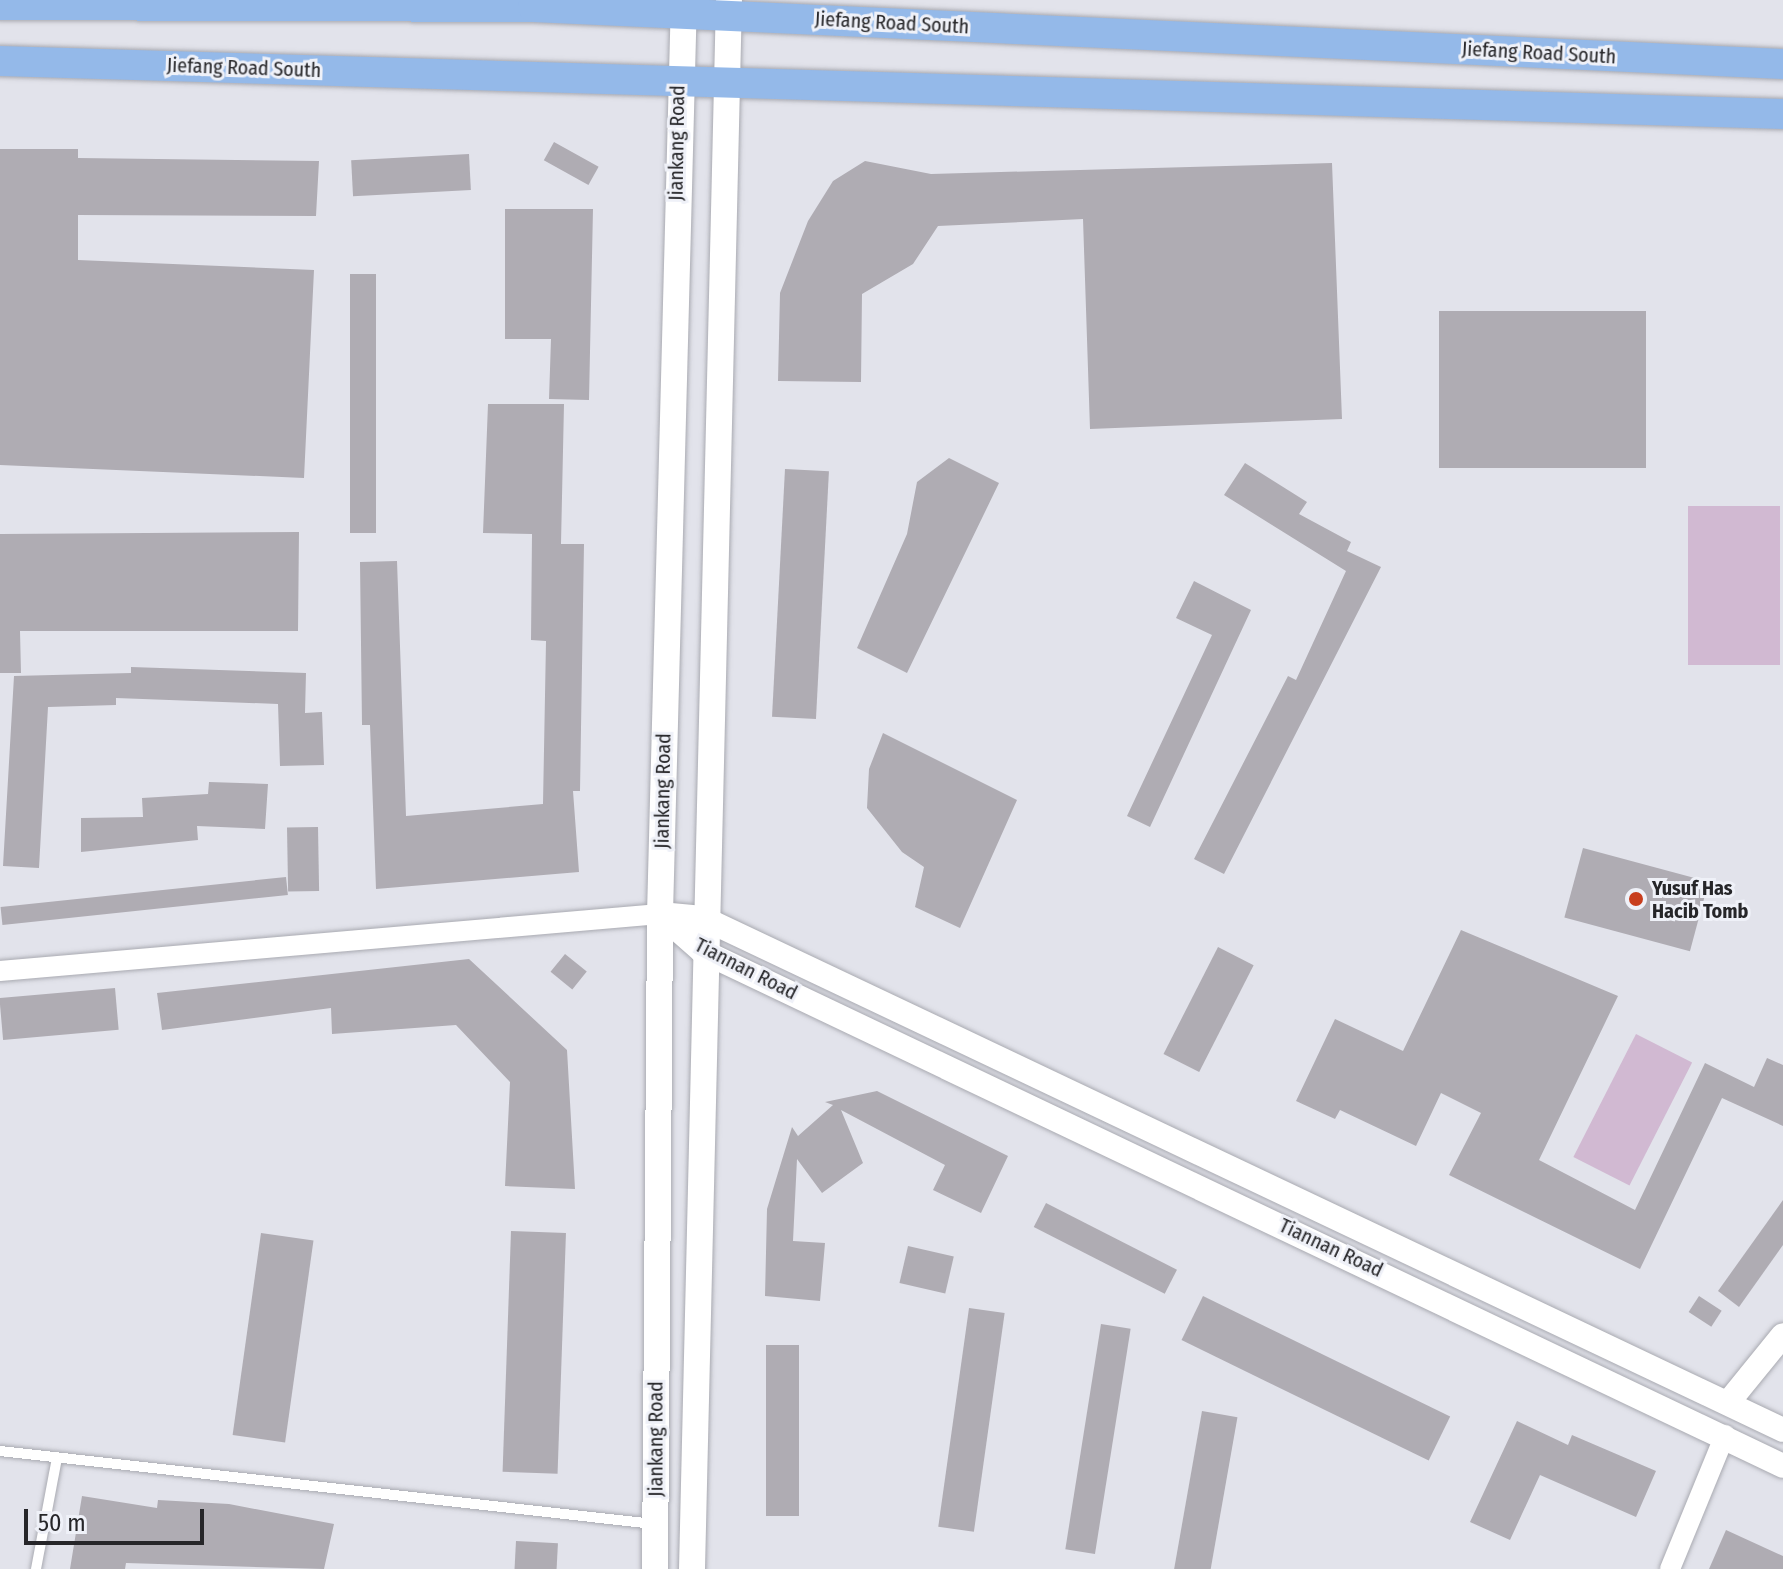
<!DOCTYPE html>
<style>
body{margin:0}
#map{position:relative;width:1783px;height:1569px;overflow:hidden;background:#e2e3eb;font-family:"Fira Sans Condensed",sans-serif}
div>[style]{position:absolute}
.green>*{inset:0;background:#d1b9d2;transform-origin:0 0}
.building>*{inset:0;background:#afacb3;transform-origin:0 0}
.roads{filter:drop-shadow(0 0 2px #a9aab1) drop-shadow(0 0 2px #a9aab1)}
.service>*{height:10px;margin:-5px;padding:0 5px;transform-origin:5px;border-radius:5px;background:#fff}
.minor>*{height:20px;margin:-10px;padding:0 10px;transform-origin:10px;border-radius:10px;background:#fff}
.tertiary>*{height:24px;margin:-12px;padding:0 12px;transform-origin:12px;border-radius:12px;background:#fff}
.secondary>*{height:26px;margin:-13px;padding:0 13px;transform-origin:13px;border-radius:13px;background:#fff}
.primary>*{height:30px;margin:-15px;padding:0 15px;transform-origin:15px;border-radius:15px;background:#94b9e9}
.dots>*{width:22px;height:22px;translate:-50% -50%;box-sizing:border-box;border:4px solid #eff1f8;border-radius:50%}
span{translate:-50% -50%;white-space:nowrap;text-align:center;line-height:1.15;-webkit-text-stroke:6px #eff1f8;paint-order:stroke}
.street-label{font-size:20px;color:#262629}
.poi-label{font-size:20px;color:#262629;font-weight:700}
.left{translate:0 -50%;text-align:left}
.scale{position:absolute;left:24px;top:1509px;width:180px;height:36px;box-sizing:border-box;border:4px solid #262629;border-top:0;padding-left:10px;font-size:24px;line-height:28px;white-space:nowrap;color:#262629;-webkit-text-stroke:6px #eff1f8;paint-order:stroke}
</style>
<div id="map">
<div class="green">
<i style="left:1780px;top:506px;width:159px;height:92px;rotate:90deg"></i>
<i style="left:1636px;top:1034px;width:63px;height:138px;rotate:27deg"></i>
</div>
<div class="building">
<i style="left:554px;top:142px;width:51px;height:21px;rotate:29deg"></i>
<i style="clip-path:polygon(0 149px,78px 149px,78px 158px,319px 161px,316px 216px,78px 215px,78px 260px,314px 270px,304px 478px,0 465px)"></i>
<i style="left:469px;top:154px;width:36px;height:118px;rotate:87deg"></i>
<i style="clip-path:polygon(865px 161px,931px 174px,1332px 163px,1342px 419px,1090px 429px,1083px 219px,938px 226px,913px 264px,862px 294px,861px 382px,778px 381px,780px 293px,808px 221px,833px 181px)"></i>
<i style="clip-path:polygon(505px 209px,593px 209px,589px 400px,549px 399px,551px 339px,505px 339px)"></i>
<i style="left:350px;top:274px;width:26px;height:259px"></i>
<i style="left:1439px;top:311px;width:207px;height:157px"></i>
<i style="clip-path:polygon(488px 404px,564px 404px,561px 544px,584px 544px,580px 791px,573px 791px,579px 872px,376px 889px,370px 725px,362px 725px,360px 562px,397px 561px,406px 816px,543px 804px,546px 641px,531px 640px,532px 534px,483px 533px)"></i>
<i style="clip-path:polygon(949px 458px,999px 483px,907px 673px,857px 648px,907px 534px,917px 482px)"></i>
<i style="clip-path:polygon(1245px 463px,1307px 502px,1299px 514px,1351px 542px,1347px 551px,1381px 567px,1224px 874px,1194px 859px,1288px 676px,1296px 680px,1346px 571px,1224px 495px)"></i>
<i style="left:785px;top:469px;width:44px;height:248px;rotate:3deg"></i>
<i style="clip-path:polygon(299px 532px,298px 631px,20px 631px,21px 673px,0 673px,0 534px)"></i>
<i style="clip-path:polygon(1194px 581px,1251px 610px,1150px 827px,1127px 816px,1212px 635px,1176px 618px)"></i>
<i style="clip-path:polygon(131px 667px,306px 673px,305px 713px,322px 712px,324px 765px,280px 766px,278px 704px,116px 698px,116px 705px,48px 707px,39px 868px,3px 866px,14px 676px,131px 673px)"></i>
<i style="clip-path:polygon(883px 733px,1017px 800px,960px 928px,915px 907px,924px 867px,902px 852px,867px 808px,869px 769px)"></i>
<i style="clip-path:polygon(209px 782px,268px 784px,265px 829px,197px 826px,198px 840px,81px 852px,81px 818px,143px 817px,142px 798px,208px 794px)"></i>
<i style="left:318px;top:827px;width:64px;height:31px;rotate:89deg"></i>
<i style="left:1583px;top:848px;width:130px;height:72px;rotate:15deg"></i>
<i style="left:286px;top:877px;width:18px;height:287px;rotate:84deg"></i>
<i style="clip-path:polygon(1461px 930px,1618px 996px,1539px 1160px,1635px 1210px,1705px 1063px,1754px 1087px,1767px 1058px,1783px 1065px,1783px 1126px,1722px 1098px,1640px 1269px,1449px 1175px,1481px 1113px,1441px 1093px,1416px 1146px,1340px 1110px,1335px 1119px,1296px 1101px,1335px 1019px,1403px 1051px)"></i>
<i style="left:1218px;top:947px;width:40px;height:120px;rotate:27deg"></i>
<i style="left:565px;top:954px;width:28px;height:23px;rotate:39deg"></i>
<i style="clip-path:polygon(469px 959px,567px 1050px,575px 1189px,505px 1186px,510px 1082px,456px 1025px,332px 1034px,331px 1008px,162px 1030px,157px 993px)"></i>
<i style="left:115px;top:988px;width:42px;height:116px;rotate:85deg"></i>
<i style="clip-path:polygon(877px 1091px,1008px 1156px,981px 1213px,933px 1190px,945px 1165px,841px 1110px,863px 1163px,822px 1193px,797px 1159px,793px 1241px,825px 1243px,820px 1301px,765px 1296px,767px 1209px,792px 1127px,798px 1136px,833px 1105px,825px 1102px)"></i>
<i style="clip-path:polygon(1783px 1200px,1783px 1245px,1739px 1307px,1718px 1291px)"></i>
<i style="left:1046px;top:1203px;width:147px;height:27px;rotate:27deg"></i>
<i style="left:511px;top:1231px;width:55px;height:241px;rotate:2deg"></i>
<i style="left:261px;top:1233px;width:53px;height:204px;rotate:8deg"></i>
<i style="left:908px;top:1246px;width:47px;height:38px;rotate:13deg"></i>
<i style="left:1203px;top:1296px;width:275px;height:49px;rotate:26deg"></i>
<i style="left:1699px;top:1296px;width:27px;height:19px;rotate:33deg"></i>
<i style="left:969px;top:1308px;width:36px;height:221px;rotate:8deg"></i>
<i style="left:1101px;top:1324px;width:30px;height:228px;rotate:9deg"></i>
<i style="left:766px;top:1345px;width:33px;height:171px"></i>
<i style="left:1202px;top:1411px;width:36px;height:161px;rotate:10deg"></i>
<i style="clip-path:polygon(1517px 1421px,1568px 1445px,1572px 1435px,1656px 1471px,1636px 1517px,1540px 1475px,1510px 1540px,1470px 1522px)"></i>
<i style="clip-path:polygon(82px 1496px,157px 1508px,158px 1500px,229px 1504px,334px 1524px,324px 1569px,126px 1563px,125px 1569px,70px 1569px)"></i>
<i style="clip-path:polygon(1726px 1530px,1783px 1556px,1783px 1569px,1709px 1569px)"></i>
<i style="left:516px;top:1541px;width:42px;height:28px;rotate:3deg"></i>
</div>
<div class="roads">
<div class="service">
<i style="left:0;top:1451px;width:658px;rotate:6.37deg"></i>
<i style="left:36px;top:1569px;width:113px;rotate:-79.3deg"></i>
</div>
<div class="minor">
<i style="left:0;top:971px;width:662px;rotate:-4.94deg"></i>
<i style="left:1670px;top:1569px;width:145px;rotate:-67.7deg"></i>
</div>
<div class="tertiary">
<i style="left:660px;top:914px;width:56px;rotate:41.4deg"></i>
<i style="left:702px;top:951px;width:1197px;rotate:25.47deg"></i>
<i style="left:660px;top:914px;width:43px;rotate:5.3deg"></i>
<i style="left:703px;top:918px;width:1195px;rotate:25.36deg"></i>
<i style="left:1731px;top:1399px;width:82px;rotate:-50.9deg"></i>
</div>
<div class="secondary">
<i style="left:655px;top:1569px;width:655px;rotate:-89.56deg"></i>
<i style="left:660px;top:914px;width:914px;rotate:-88.5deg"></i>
<i style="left:692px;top:1569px;width:1569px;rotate:-88.65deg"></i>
</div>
<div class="primary">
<i style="left:0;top:5px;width:533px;rotate:0.21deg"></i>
<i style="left:533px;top:7px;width:1251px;rotate:2.61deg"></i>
<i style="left:0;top:61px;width:1784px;rotate:1.7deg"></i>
</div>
</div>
<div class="dots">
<i style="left:1636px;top:899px;background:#c83e1e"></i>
</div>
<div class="street-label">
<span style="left:892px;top:23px;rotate:3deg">Jiefang Road South</span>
<span style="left:1539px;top:53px;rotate:3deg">Jiefang Road South</span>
<span style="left:244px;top:68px;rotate:2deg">Jiefang Road South</span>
<span style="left:677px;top:143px;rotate:-89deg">Jiankang Road</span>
<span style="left:663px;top:791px;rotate:-89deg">Jiankang Road</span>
<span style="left:746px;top:969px;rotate:27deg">Tiannan Road</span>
<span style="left:1331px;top:1248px;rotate:25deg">Tiannan Road</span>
<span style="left:656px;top:1439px;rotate:-90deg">Jiankang Road</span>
</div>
<div class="poi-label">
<span class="left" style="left:1652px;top:900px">Yusuf Has<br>Hacib Tomb</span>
</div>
<div class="scale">50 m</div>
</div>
